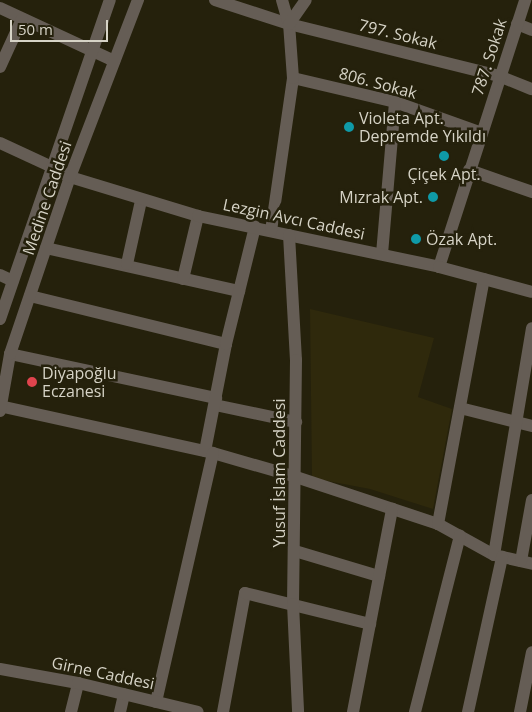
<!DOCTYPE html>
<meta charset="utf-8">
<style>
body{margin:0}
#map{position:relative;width:532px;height:712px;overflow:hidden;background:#25210c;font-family:"Open Sans",sans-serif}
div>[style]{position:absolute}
.built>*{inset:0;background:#2f290c}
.minor>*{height:12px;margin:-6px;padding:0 6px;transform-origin:6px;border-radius:6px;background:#655d55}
.tertiary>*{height:12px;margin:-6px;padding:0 6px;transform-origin:6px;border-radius:6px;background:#655d55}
.dots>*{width:14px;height:14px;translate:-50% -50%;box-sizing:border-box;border:2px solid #25210c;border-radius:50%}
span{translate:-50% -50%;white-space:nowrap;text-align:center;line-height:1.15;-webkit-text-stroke:5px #25210c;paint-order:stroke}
.street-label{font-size:16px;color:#d6d3c6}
.poi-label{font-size:16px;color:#d6d3c6}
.left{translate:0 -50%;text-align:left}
.right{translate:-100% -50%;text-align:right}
.scale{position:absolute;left:10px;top:20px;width:98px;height:22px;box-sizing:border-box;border:2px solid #d6d3c6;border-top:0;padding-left:6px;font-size:15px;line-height:18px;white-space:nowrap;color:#d6d3c6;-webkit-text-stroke:4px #25210c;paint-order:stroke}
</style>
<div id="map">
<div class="built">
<i style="clip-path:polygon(310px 309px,434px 338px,418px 397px,452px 409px,433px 509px,370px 489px,312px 478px)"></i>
</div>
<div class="minor">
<i style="left:215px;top:0;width:78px;rotate:18deg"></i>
<i style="left:289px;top:24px;width:216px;rotate:13.9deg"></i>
<i style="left:499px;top:76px;width:35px;rotate:22deg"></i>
<i style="left:282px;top:0;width:25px;rotate:74deg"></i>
<i style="left:0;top:8px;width:126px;rotate:24.9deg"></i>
<i style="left:517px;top:24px;width:16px;rotate:22deg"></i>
<i style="left:0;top:67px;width:53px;rotate:-65.4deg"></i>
<i style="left:293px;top:78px;width:105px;rotate:13.2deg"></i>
<i style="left:395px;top:102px;width:92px;rotate:19.6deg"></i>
<i style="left:0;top:143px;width:57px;rotate:24.8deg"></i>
<i style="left:469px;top:170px;width:67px;rotate:19.2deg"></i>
<i style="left:46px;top:248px;width:198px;rotate:12.6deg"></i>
<i style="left:382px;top:254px;width:153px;rotate:-85.1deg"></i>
<i style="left:127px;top:264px;width:65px;rotate:-77.5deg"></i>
<i style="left:439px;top:267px;width:281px;rotate:-72.1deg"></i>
<i style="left:0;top:275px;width:14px;rotate:25deg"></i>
<i style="left:183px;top:279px;width:65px;rotate:-76.6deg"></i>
<i style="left:30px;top:296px;width:202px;rotate:13.8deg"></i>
<i style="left:10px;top:354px;width:211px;rotate:12.1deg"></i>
<i style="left:215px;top:405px;width:83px;rotate:11.9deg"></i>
<i style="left:0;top:406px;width:218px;rotate:12.4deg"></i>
<i style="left:213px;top:453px;width:86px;rotate:16.1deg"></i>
<i style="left:296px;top:477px;width:150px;rotate:18.3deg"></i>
<i style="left:438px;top:524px;width:64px;rotate:29deg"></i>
<i style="left:494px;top:555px;width:39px;rotate:13deg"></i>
<i style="left:460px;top:408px;width:74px;rotate:14deg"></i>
<i style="left:205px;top:451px;width:109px;rotate:-78.9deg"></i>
<i style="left:226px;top:344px;width:121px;rotate:-76.1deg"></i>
<i style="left:438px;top:524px;width:249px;rotate:-79.4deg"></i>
<i style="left:295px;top:551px;width:88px;rotate:16.6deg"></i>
<i style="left:494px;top:555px;width:230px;rotate:-80.5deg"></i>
<i style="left:521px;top:561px;width:62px;rotate:-79.8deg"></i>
<i style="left:156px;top:702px;width:255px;rotate:-77.1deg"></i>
<i style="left:71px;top:712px;width:30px;rotate:-76deg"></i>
<i style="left:120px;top:712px;width:18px;rotate:-77deg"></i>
<i style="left:223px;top:712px;width:121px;rotate:-79.5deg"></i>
<i style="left:245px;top:593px;width:129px;rotate:13.9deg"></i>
<i style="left:353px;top:712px;width:207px;rotate:-79.1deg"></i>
<i style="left:415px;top:712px;width:182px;rotate:-75.7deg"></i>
<i style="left:468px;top:712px;width:159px;rotate:-77.6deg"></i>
<i style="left:520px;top:712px;width:61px;rotate:-78.7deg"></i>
</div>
<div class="tertiary">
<i style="left:52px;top:167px;width:21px;rotate:29deg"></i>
<i style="left:70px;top:177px;width:134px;rotate:16.9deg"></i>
<i style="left:198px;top:216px;width:246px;rotate:11.9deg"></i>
<i style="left:439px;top:267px;width:96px;rotate:15deg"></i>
<i style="left:271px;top:231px;width:155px;rotate:-81.8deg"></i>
<i style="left:293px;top:78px;width:54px;rotate:-94.2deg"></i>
<i style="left:289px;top:24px;width:29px;rotate:-55deg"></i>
<i style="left:289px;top:235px;width:125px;rotate:86.8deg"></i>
<i style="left:296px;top:360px;width:244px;rotate:90.7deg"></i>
<i style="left:293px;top:604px;width:108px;rotate:87.3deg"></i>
<i style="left:0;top:319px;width:337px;rotate:-71deg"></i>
<i style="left:0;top:411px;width:58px;rotate:-80deg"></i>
<i style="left:10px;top:354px;width:187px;rotate:-71.3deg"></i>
<i style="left:70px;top:177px;width:190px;rotate:-69deg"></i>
<i style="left:0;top:669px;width:79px;rotate:10.2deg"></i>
<i style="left:78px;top:683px;width:123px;rotate:13.6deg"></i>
</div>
<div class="dots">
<i style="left:349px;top:127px;background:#0f9aa8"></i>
<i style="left:444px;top:156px;background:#0f9aa8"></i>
<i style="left:433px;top:197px;background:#0f9aa8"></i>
<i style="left:416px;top:239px;background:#0f9aa8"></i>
<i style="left:32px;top:382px;background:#e0444e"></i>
</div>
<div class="street-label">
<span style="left:398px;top:34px;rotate:14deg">797. Sokak</span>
<span style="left:489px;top:57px;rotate:-72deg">787. Sokak</span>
<span style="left:378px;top:83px;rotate:15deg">806. Sokak</span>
<span style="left:47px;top:198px;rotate:-71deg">Medine Caddesi</span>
<span style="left:294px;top:219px;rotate:12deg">Lezgin Avcı Caddesi</span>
<span style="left:279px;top:473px;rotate:-90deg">Yusuf İslam Caddesi</span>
<span style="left:103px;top:673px;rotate:12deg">Girne Caddesi</span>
</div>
<div class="poi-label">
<span class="left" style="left:359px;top:127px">Violeta Apt.<br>Depremde Yıkıldı</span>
<span style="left:444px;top:174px">Çiçek Apt.</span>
<span class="right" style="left:423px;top:197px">Mızrak Apt.</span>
<span class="left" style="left:426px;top:239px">Özak Apt.</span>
<span class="left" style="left:42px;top:382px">Diyapoğlu<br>Eczanesi</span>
</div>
<div class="scale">50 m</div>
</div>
